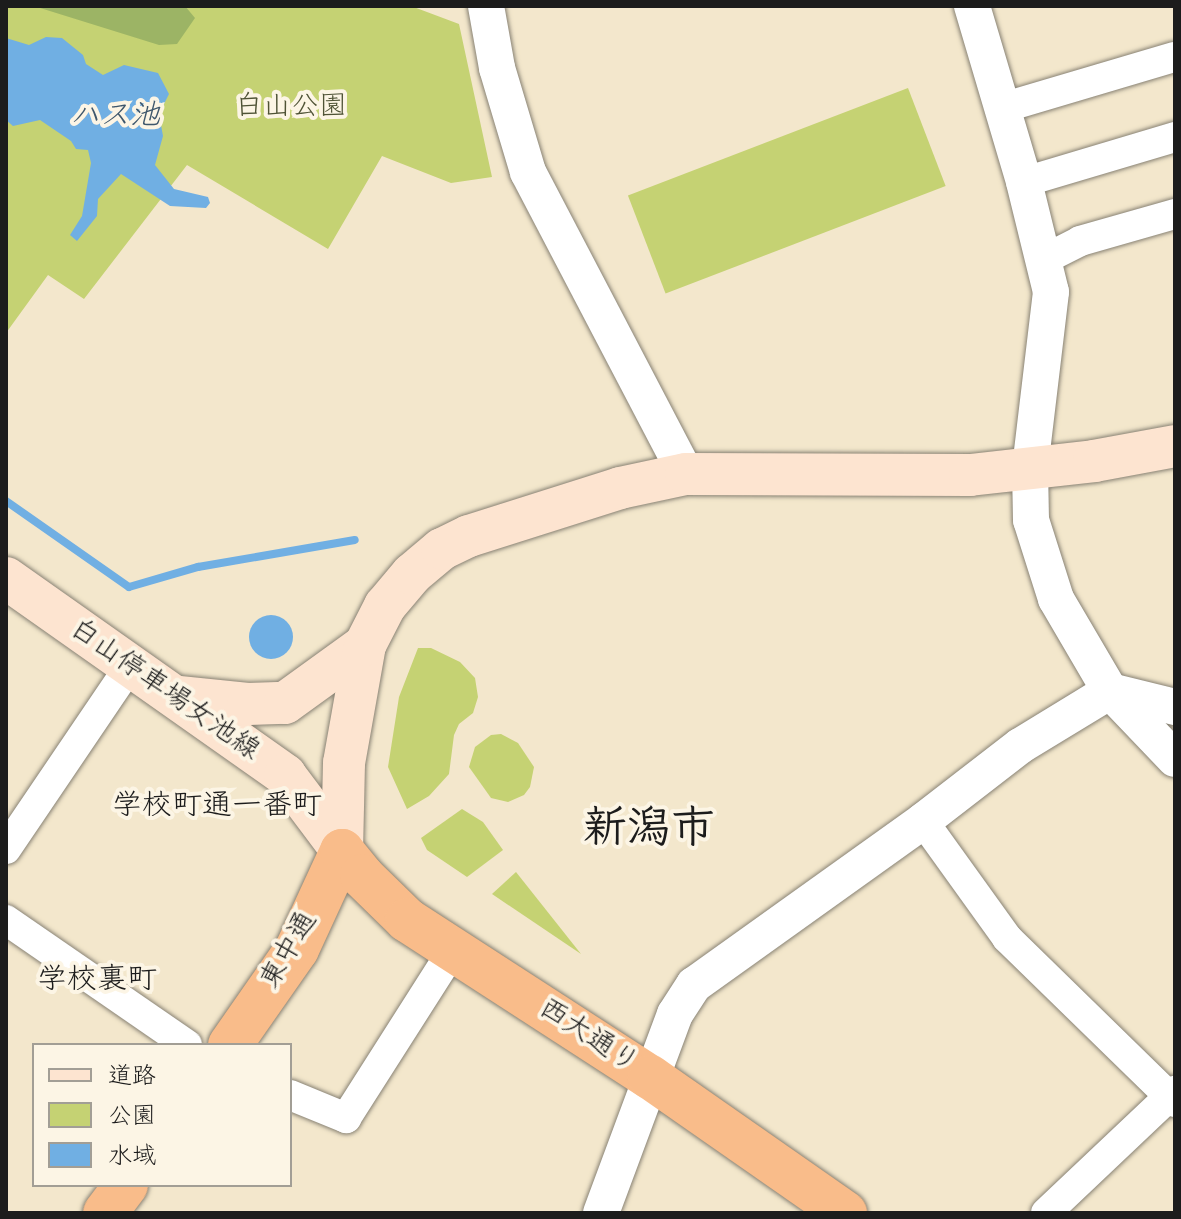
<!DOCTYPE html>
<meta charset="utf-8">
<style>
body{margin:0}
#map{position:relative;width:1181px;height:1219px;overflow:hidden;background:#f3e7cc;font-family:"Indie Flower","Klee One",sans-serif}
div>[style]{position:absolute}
.green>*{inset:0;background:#c5d273;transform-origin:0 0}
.forest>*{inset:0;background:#9cb465}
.water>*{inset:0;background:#70afe3}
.round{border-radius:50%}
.stream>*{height:8px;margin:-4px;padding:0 4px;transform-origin:4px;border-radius:4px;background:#70afe3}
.roads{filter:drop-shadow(0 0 2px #888274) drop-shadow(0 0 2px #888274)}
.minor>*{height:30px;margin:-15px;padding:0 15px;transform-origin:15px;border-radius:15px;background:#fff}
.tertiary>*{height:36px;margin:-18px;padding:0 18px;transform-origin:18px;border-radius:18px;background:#fff}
.secondary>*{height:42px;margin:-21px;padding:0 21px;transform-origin:21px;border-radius:21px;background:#fde4d0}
.trunk>*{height:44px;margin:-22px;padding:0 22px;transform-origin:22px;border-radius:22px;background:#f9bc8a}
span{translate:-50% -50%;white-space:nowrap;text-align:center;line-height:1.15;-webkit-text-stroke:8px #fcf5e5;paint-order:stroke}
.park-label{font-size:28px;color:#4f5336}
.street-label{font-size:28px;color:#1c1c1c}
.water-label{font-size:30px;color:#3e576c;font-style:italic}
.neighbourhood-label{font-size:30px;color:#1c1c1c}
.town-label{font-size:44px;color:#1c1c1c;font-weight:700}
.frame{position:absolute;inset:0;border:8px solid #1c1c1c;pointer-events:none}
.legend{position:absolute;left:32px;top:1043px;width:260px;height:144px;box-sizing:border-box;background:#fcf5e5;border:2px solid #a29e95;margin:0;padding:10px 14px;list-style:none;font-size:24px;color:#1c1c1c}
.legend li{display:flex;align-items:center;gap:16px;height:40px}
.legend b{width:40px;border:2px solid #a29e95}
</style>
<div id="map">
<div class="green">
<i style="clip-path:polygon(6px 6px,411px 6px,459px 24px,492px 177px,451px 183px,382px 156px,328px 249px,187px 165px,84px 299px,48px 275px,6px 333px)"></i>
<i style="left:908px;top:88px;width:105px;height:300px;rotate:69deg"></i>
<i style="clip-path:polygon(418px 648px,431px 648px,460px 662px,475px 678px,478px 697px,473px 713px,459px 724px,454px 735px,449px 774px,429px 796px,407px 809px,388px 767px,399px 697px)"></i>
<i style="clip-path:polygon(501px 734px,518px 743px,534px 767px,530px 787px,524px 795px,508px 802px,491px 798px,469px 767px,475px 747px,491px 735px)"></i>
<i style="clip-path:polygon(462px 809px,483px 822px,503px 850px,467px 877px,427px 850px,421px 838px)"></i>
<i style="clip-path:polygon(516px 872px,581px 954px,492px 894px)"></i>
</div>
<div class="forest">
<i style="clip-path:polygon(6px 6px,185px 6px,195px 18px,177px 44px,159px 45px,37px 7px)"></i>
</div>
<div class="water">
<i style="clip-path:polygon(46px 37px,62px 38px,83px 55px,86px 64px,103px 75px,124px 65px,158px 73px,169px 94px,159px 114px,163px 136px,155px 165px,174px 189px,208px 197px,210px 203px,206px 208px,170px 206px,121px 174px,98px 199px,97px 216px,77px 241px,70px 235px,82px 216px,91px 163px,88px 150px,76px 149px,71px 141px,40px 120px,13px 126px,6px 120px,6px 38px,29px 45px)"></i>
<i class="round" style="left:249px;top:615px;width:44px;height:44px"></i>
</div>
<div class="stream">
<i style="left:6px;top:501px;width:150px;rotate:35deg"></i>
<i style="left:129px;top:587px;width:72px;rotate:-16.2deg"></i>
<i style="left:198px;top:567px;width:159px;rotate:-9.8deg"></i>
</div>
<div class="roads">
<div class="minor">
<i style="left:1002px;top:108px;width:179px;rotate:-16.5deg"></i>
<i style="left:1024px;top:182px;width:158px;rotate:-16.6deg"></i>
<i style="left:1045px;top:259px;width:39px;rotate:-27deg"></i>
<i style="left:1080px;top:241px;width:99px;rotate:-15.9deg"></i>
<i style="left:923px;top:821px;width:144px;rotate:54.3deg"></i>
<i style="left:1007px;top:938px;width:235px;rotate:44.3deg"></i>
<i style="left:6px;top:849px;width:220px;rotate:-55.9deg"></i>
<i style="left:6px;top:920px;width:220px;rotate:34.6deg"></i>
<i style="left:290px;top:1095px;width:61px;rotate:22.3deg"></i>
<i style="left:346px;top:1118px;width:199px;rotate:-57.5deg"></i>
<i style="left:1046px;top:1213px;width:178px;rotate:-43.4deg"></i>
</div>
<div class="tertiary">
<i style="left:486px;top:6px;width:63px;rotate:79.9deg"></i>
<i style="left:497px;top:68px;width:109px;rotate:73.4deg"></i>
<i style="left:528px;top:172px;width:341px;rotate:62.4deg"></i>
<i style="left:972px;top:6px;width:184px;rotate:73.5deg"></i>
<i style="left:1024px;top:182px;width:113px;rotate:76.2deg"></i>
<i style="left:1051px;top:292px;width:177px;rotate:96.8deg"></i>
<i style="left:1030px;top:468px;width:52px;rotate:88.9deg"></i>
<i style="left:1031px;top:520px;width:83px;rotate:72.4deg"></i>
<i style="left:1056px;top:599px;width:107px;rotate:59.6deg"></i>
<i style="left:1110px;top:691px;width:94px;rotate:46.3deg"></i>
<i style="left:601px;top:1213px;width:212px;rotate:-69.6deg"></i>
<i style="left:675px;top:1014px;width:35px;rotate:-57deg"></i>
<i style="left:694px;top:985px;width:282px;rotate:-35.6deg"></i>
<i style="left:923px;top:821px;width:123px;rotate:-37.7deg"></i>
<i style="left:1020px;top:746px;width:105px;rotate:-31.4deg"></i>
<i style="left:1110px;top:691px;width:67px;rotate:13.8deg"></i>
</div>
<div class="secondary">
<i style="left:6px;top:578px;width:342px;rotate:35.2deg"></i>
<i style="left:285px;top:775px;width:95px;rotate:53.1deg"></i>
<i style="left:179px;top:697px;width:69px;rotate:5.8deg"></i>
<i style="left:248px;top:704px;width:37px;rotate:-2deg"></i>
<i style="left:285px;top:703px;width:99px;rotate:-35.9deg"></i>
<i style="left:342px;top:851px;width:88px;rotate:-88.7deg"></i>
<i style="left:344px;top:763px;width:120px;rotate:-79.9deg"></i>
<i style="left:365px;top:645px;width:44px;rotate:-62.9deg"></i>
<i style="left:385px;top:606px;width:42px;rotate:-49.8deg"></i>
<i style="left:412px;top:574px;width:39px;rotate:-40deg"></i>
<i style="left:442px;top:549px;width:30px;rotate:-26deg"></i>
<i style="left:469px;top:536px;width:158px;rotate:-17.6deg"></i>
<i style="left:620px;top:488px;width:67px;rotate:-12deg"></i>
<i style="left:686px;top:474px;width:284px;rotate:0.2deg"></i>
<i style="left:970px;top:475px;width:125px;rotate:-6.4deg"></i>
<i style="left:1094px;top:461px;width:82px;rotate:-10.5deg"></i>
</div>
<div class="trunk">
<i style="left:230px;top:1045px;width:117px;rotate:-55.1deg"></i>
<i style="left:297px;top:949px;width:108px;rotate:-65.3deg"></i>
<i style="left:342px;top:851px;width:32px;rotate:51deg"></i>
<i style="left:362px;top:876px;width:63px;rotate:44.4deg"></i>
<i style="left:407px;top:920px;width:289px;rotate:32.9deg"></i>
<i style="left:650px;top:1077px;width:238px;rotate:34.9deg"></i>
<i style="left:105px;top:1213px;width:35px;rotate:-53deg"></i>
</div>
</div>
<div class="park-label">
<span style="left:291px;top:108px">白山公園</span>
</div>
<div class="street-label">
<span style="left:164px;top:691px;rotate:35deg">白山停車場女池線</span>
<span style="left:290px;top:951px;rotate:-60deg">東中通</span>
<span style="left:588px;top:1037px;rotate:33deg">西大通り</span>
</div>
<div class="water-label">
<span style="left:115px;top:117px">ハス池</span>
</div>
<div class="neighbourhood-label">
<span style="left:217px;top:807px">学校町通一番町</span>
<span style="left:97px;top:981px">学校裏町</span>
</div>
<div class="town-label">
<span style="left:649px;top:830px">新潟市</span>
</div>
<div class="frame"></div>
<ul class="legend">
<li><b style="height:10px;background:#fde4d0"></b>道路</li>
<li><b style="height:22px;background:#c5d273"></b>公園</li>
<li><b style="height:22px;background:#70afe3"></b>水域</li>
</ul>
</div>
